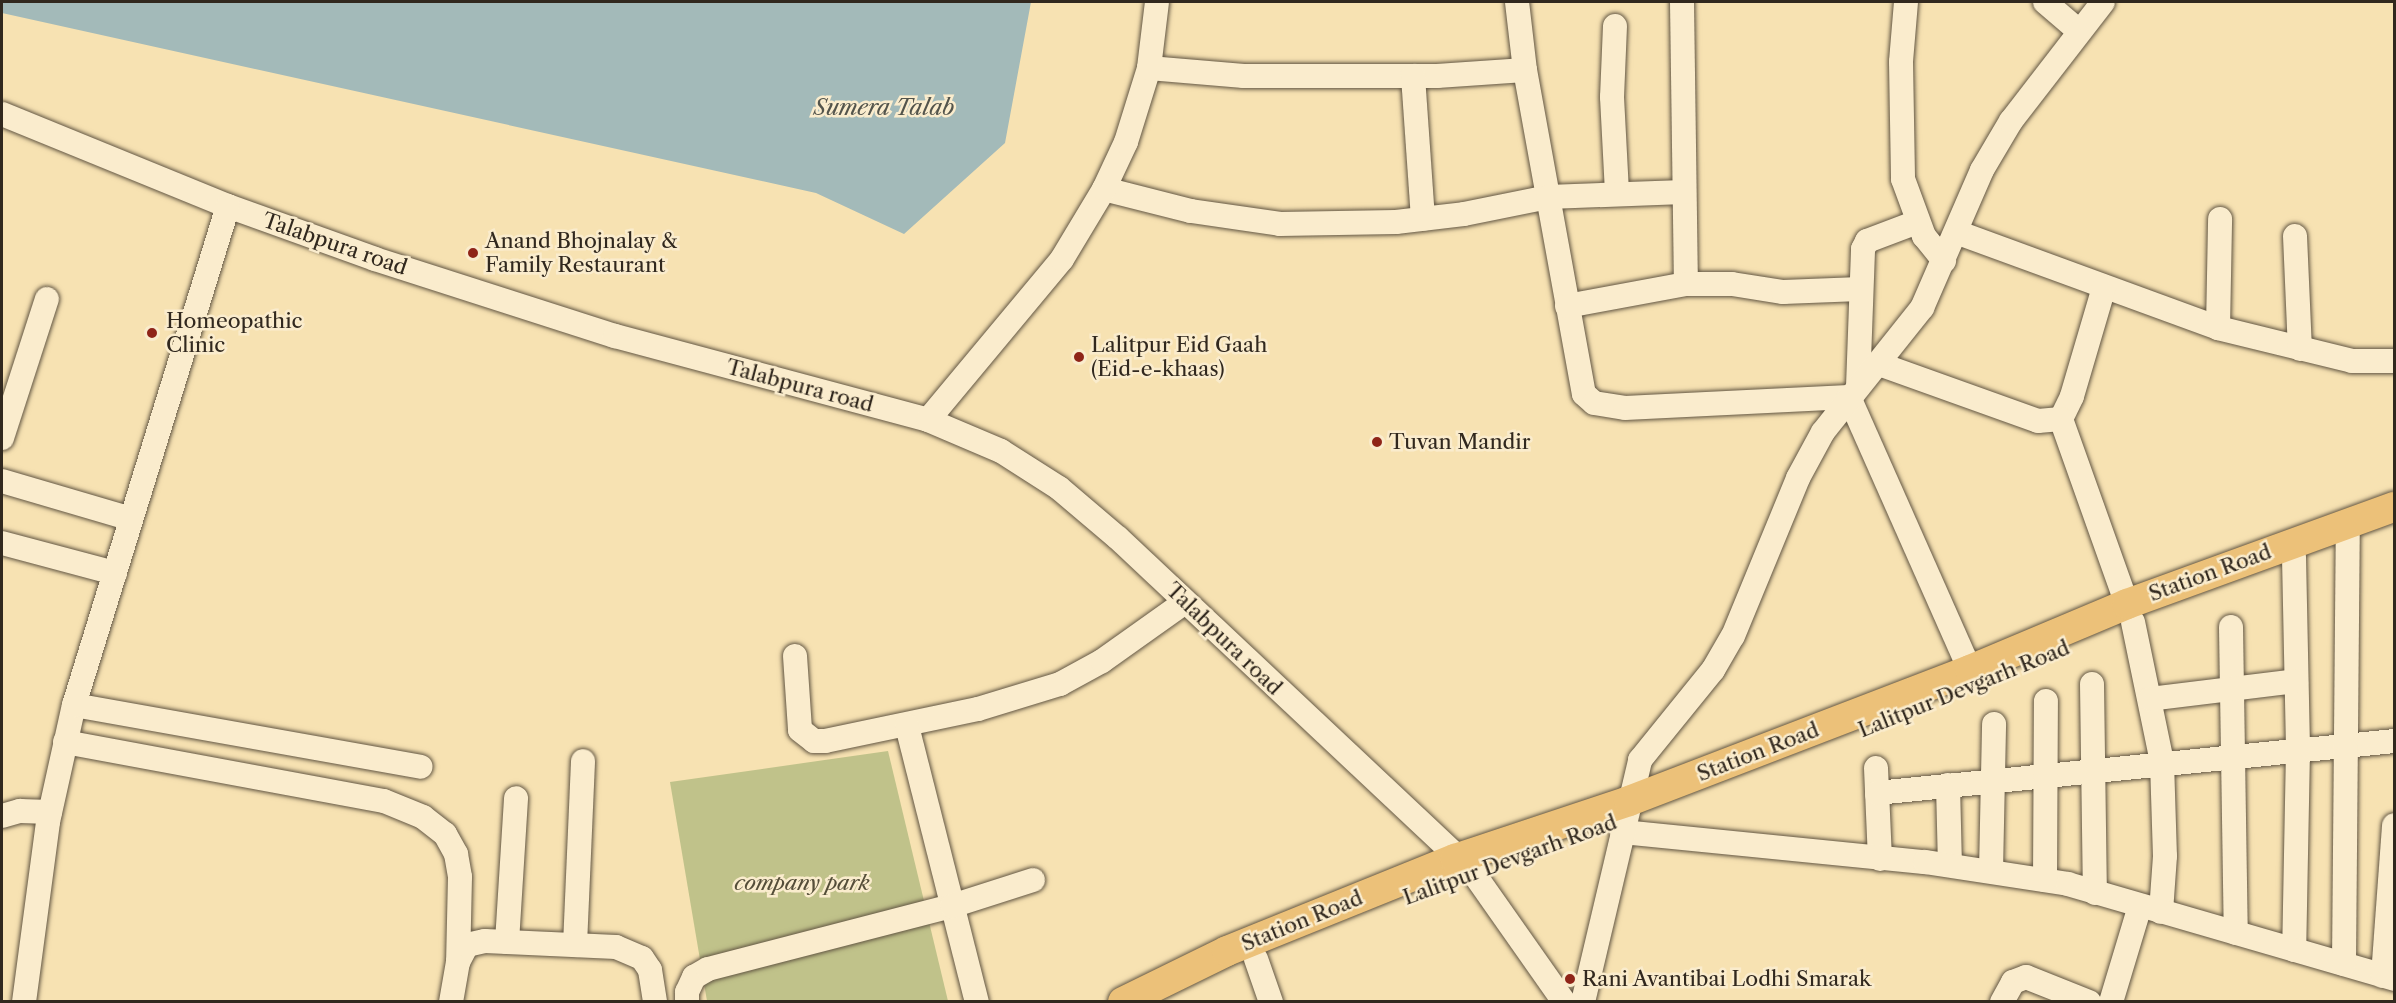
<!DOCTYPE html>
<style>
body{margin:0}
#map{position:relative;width:2396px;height:1003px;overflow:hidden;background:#f7e2b2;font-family:"Libre Caslon Text",serif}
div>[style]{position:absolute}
.green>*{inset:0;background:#c0c28a}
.water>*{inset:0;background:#a3bab9}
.roads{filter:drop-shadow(0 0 2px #625643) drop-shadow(0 0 2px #625643)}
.minor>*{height:24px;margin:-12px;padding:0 12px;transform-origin:12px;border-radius:12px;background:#faeccd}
.major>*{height:30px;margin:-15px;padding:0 15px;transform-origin:15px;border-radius:15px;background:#ecc179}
.dots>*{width:16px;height:16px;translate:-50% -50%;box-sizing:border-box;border:3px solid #faeccd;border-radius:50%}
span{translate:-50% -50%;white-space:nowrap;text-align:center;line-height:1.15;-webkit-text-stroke:5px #faeccd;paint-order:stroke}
.poi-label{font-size:21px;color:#31281e}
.left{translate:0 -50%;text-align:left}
.street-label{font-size:21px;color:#31281e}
.park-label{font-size:21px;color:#554e39;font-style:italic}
.water-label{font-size:22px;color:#53544c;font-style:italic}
.frame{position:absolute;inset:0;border:3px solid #31281e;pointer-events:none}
</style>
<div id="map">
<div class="green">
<i style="clip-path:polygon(888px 751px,948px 1001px,707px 1001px,670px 782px)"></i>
</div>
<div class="water">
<i style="clip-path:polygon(2px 2px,1031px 2px,1005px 143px,904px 234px,816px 193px,2px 13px)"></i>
</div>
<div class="roads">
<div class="minor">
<i style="left:1517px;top:2px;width:68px;rotate:83.3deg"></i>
<i style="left:1525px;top:70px;width:329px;rotate:79.7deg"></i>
<i style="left:1584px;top:394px;width:13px;rotate:42deg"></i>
<i style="left:1594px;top:403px;width:31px;rotate:9deg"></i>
<i style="left:1625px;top:408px;width:224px;rotate:-2.8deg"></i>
<i style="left:1849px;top:397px;width:299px;rotate:66.1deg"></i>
<i style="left:1682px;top:2px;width:282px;rotate:89.2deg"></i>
<i style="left:1906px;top:2px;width:60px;rotate:94.8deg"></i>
<i style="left:1901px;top:62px;width:117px;rotate:89deg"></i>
<i style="left:1903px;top:179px;width:61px;rotate:69.8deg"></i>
<i style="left:1924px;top:236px;width:32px;rotate:51deg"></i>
<i style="left:2045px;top:2px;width:45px;rotate:40.5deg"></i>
<i style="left:1615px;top:26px;width:71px;rotate:92.4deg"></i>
<i style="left:1612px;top:97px;width:97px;rotate:87deg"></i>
<i style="left:1149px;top:68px;width:95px;rotate:4.8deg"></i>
<i style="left:1244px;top:76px;width:193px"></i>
<i style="left:1437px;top:76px;width:88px;rotate:-3.9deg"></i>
<i style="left:1413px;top:76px;width:143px;rotate:86deg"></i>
<i style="left:2px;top:114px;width:244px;rotate:22.2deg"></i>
<i style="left:228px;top:206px;width:156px;rotate:19.8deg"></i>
<i style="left:375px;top:259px;width:252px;rotate:17.8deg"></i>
<i style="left:615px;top:336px;width:324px;rotate:15deg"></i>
<i style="left:928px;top:420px;width:79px;rotate:23deg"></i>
<i style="left:1001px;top:451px;width:69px;rotate:32.5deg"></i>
<i style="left:1059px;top:488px;width:77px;rotate:40.3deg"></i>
<i style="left:1118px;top:538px;width:486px;rotate:43.2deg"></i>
<i style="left:1472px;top:871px;width:160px;rotate:54.9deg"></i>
<i style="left:1104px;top:189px;width:90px;rotate:14.2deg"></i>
<i style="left:1191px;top:211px;width:90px;rotate:8.3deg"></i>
<i style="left:1280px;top:224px;width:116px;rotate:-1deg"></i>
<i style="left:1396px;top:222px;width:68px;rotate:-6.7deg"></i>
<i style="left:1464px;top:214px;width:86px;rotate:-11.4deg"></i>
<i style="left:1548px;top:197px;width:136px;rotate:-2.1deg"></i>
<i style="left:1956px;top:232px;width:279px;rotate:20.1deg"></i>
<i style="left:2218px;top:328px;width:138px;rotate:13.8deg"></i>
<i style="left:2352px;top:361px;width:42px"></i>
<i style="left:2295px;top:236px;width:113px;rotate:87.5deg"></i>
<i style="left:1567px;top:306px;width:121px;rotate:-10.5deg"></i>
<i style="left:1686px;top:284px;width:46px"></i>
<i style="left:1732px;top:284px;width:52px;rotate:8.9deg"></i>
<i style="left:1783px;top:292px;width:77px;rotate:-2.2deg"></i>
<i style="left:2218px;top:328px;width:109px;rotate:-88.9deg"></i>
<i style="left:1879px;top:364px;width:169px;rotate:19.7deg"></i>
<i style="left:2038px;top:421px;width:23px;rotate:-5deg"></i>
<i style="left:2061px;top:419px;width:25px;rotate:-64deg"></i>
<i style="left:2072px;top:396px;width:114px;rotate:-73.6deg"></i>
<i style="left:1858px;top:387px;width:138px;rotate:-87.9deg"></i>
<i style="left:1863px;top:249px;width:9px;rotate:-63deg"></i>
<i style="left:1867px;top:241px;width:53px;rotate:-20.8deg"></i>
<i style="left:2061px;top:419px;width:196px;rotate:70.4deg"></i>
<i style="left:928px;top:420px;width:209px;rotate:-50.2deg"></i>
<i style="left:1062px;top:259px;width:82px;rotate:-59deg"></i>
<i style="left:1104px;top:189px;width:52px;rotate:-64.9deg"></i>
<i style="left:1126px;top:142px;width:77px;rotate:-72.7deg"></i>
<i style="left:1149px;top:68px;width:66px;rotate:-83.1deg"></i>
<i style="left:2px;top:438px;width:146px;rotate:-72.1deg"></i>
<i style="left:2px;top:481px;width:134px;rotate:16.4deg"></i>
<i style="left:2px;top:543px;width:117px;rotate:14.9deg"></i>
<i style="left:2294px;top:557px;width:193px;rotate:88.8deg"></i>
<i style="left:2298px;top:750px;width:200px;rotate:91.1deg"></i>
<i style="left:2133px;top:622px;width:143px;rotate:78.3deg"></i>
<i style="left:2162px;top:762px;width:94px;rotate:88.2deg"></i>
<i style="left:2165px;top:856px;width:56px;rotate:94.1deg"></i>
<i style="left:2231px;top:627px;width:306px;rotate:89.1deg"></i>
<i style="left:795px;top:656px;width:74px;rotate:86.1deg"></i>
<i style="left:800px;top:730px;width:18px;rotate:38deg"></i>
<i style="left:814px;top:741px;width:11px"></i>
<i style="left:825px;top:741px;width:156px;rotate:-11.8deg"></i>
<i style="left:978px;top:709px;width:86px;rotate:-17deg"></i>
<i style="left:1060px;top:684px;width:48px;rotate:-28.7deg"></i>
<i style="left:1102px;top:661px;width:102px;rotate:-35.4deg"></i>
<i style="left:2092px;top:684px;width:209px;rotate:89.2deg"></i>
<i style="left:2150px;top:699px;width:147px;rotate:-7deg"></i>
<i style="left:74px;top:705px;width:352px;rotate:10.1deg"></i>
<i style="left:907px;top:726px;width:285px;rotate:75.8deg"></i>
<i style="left:65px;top:742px;width:324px;rotate:10.5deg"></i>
<i style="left:384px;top:801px;width:42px;rotate:22.3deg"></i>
<i style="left:423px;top:817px;width:28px;rotate:38deg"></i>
<i style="left:445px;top:834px;width:23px;rotate:61deg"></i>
<i style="left:456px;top:854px;width:23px;rotate:80deg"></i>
<i style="left:460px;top:877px;width:85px;rotate:91.3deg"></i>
<i style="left:1876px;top:768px;width:91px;rotate:87.5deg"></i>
<i style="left:1948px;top:785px;width:80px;rotate:88.6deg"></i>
<i style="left:1877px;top:793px;width:520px;rotate:-5.74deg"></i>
<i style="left:2px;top:816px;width:19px;rotate:-16deg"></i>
<i style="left:20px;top:811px;width:30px;rotate:2deg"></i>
<i style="left:1622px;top:832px;width:304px;rotate:5.7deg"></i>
<i style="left:1925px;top:862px;width:145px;rotate:8.7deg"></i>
<i style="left:2068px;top:884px;width:340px;rotate:16.2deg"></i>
<i style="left:1991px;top:871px;width:147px;rotate:-88.8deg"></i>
<i style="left:2045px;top:880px;width:179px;rotate:-89.7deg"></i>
<i style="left:507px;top:942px;width:144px;rotate:-86.4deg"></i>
<i style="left:575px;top:945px;width:184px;rotate:-87.5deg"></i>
<i style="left:1256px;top:959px;width:46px;rotate:70.8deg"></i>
<i style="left:2344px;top:964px;width:427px;rotate:-89.5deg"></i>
<i style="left:2383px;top:976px;width:151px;rotate:-85.8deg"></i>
<i style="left:24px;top:1002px;width:182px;rotate:-82.4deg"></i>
<i style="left:48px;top:822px;width:120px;rotate:-77.5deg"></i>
<i style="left:74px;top:705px;width:522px;rotate:-72.85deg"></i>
<i style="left:451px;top:1002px;width:41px;rotate:-80.1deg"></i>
<i style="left:458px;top:962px;width:19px;rotate:-62deg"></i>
<i style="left:467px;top:945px;width:18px;rotate:-13deg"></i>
<i style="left:485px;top:941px;width:131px;rotate:2.6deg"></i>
<i style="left:616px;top:947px;width:28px;rotate:23deg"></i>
<i style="left:642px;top:958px;width:14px;rotate:56deg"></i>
<i style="left:650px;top:970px;width:32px;rotate:81deg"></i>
<i style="left:687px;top:1002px;width:10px;rotate:-90deg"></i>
<i style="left:687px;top:992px;width:17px;rotate:-65deg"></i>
<i style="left:694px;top:977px;width:16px;rotate:-30deg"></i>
<i style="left:708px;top:969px;width:252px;rotate:-14.5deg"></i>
<i style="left:952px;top:906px;width:85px;rotate:-17.8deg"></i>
<i style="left:1583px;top:1002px;width:249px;rotate:-76.7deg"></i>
<i style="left:1640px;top:760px;width:116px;rotate:-51deg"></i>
<i style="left:1713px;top:670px;width:39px;rotate:-60deg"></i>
<i style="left:1733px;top:636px;width:171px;rotate:-67.6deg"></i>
<i style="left:1798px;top:478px;width:52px;rotate:-61.5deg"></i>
<i style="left:1823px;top:432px;width:159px;rotate:-51.4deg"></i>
<i style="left:1922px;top:308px;width:150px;rotate:-66.5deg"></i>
<i style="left:1982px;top:170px;width:57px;rotate:-59.4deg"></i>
<i style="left:2011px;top:121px;width:150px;rotate:-52.3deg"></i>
<i style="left:2002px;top:1002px;width:23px;rotate:-61deg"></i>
<i style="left:2013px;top:982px;width:14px;rotate:-21deg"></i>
<i style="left:2026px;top:977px;width:68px;rotate:21.6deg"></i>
<i style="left:2111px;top:1002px;width:100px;rotate:-73.2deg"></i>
</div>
<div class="major">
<i style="left:1123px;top:1002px;width:116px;rotate:-26.1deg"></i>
<i style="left:1227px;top:951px;width:246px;rotate:-22deg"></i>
<i style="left:1455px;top:859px;width:183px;rotate:-18.4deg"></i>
<i style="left:1629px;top:801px;width:365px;rotate:-21deg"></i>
<i style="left:1970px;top:670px;width:170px;rotate:-22.8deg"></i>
<i style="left:2127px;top:604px;width:284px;rotate:-20deg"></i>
</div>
</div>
<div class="dots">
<i style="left:473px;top:253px;background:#8f2418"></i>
<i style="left:152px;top:333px;background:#8f2418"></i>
<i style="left:1079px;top:357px;background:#8f2418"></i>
<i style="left:1377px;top:442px;background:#8f2418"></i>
<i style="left:1570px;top:979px;background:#8f2418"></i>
</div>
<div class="poi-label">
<span class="left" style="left:485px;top:253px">Anand Bhojnalay &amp;<br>Family Restaurant</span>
<span class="left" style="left:166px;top:333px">Homeopathic<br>Clinic</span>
<span class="left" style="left:1091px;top:357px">Lalitpur Eid Gaah<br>(Eid-e-khaas)</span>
<span class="left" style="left:1389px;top:442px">Tuvan Mandir</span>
<span class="left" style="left:1582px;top:979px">Rani Avantibai Lodhi Smarak</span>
</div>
<div class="street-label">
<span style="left:335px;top:244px;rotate:19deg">Talabpura road</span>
<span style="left:800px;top:386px;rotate:15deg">Talabpura road</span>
<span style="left:2210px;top:573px;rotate:-20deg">Station Road</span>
<span style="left:1224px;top:639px;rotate:44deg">Talabpura road</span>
<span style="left:1964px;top:689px;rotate:-22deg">Lalitpur Devgarh Road</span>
<span style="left:1758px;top:752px;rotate:-21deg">Station Road</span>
<span style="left:1510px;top:860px;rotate:-20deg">Lalitpur Devgarh Road</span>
<span style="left:1302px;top:921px;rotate:-22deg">Station Road</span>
</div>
<div class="park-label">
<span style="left:802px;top:883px">company park</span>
</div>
<div class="water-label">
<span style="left:884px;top:108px">Sumera Talab</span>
</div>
<div class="frame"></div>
</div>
